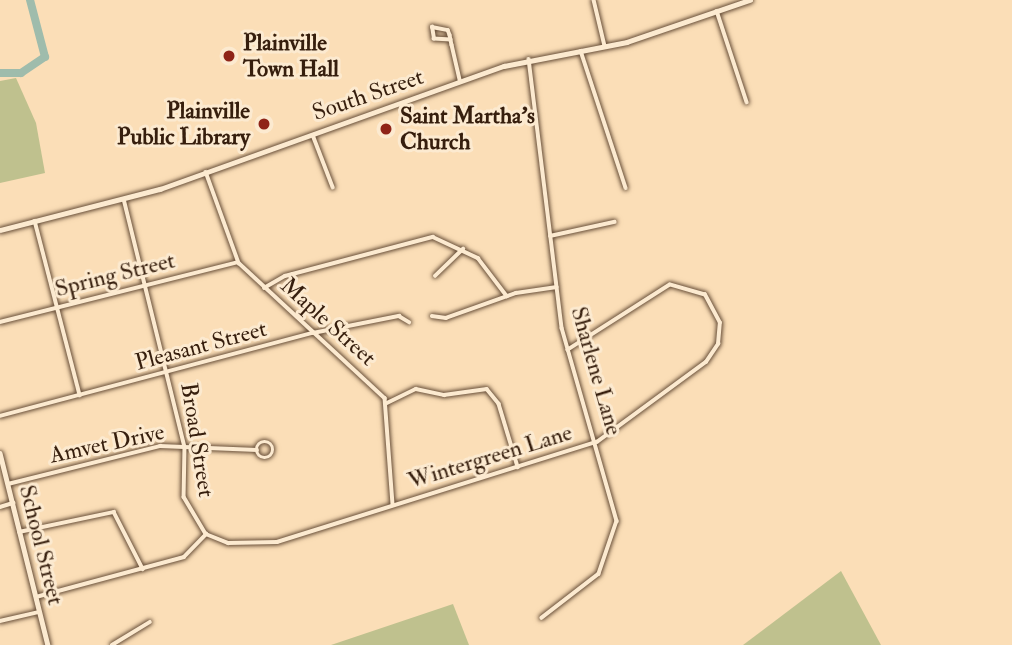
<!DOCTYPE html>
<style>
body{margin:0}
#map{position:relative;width:1012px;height:645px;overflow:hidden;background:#fbdeb7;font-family:"IM FELL Double Pica",serif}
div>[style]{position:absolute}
.green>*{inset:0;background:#bfc18e}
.river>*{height:8px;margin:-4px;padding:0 4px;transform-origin:4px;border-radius:4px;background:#9fbcac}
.roads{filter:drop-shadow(0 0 2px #674e38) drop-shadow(0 0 2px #674e38)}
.minor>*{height:3.5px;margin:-1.75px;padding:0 1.75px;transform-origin:1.75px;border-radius:1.75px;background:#fcead0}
.minor>.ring{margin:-1.75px;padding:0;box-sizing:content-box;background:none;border:3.5px solid #fcead0;border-radius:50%}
.tertiary>*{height:4.5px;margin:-2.25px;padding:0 2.25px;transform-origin:2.25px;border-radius:2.25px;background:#fcead0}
.secondary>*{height:4.5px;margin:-2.25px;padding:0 2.25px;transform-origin:2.25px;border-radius:2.25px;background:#fcead0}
.dots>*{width:19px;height:19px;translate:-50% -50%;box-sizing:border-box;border:4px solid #fcead0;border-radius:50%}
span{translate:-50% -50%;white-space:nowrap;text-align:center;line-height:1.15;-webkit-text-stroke:6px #fcead0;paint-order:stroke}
.poi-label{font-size:23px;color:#361e0d;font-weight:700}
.left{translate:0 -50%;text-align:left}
.right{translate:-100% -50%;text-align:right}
.street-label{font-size:23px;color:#361e0d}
</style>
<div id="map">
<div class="green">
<i style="clip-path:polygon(16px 78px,36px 123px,45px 173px,0 183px,0 81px)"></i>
<i style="clip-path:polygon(841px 571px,881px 645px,743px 645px)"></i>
<i style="clip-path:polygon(453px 604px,469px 645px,331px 645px)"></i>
</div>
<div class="river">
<i style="left:0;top:73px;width:21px"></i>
<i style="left:21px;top:73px;width:29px;rotate:-34deg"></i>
<i style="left:45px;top:57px;width:59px;rotate:-104.7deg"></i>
</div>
<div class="roads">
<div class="minor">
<i style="left:594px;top:0;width:47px;rotate:76.6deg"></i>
<i style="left:717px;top:11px;width:96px;rotate:71.8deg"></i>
<i style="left:451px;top:40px;width:17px;rotate:-177deg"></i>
<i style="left:434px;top:39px;width:12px;rotate:-99deg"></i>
<i style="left:432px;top:27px;width:16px;rotate:11deg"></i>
<i style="left:448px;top:30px;width:5px;rotate:68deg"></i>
<i style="left:450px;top:35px;width:10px;rotate:79deg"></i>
<i style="left:452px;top:45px;width:37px;rotate:77deg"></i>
<i style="left:581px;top:51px;width:144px;rotate:71.8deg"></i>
<i style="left:529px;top:59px;width:271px;rotate:83deg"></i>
<i style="left:562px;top:328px;width:201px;rotate:74.1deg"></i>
<i style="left:617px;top:521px;width:56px;rotate:108.8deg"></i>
<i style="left:599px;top:574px;width:72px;rotate:142.3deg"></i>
<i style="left:313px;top:135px;width:56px;rotate:69deg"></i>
<i style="left:206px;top:172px;width:97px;rotate:70.1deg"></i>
<i style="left:239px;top:263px;width:199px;rotate:42.8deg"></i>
<i style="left:385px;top:398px;width:107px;rotate:85.7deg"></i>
<i style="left:124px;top:199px;width:255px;rotate:76.2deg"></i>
<i style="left:185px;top:447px;width:50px;rotate:91.1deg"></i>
<i style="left:184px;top:497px;width:43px;rotate:59.3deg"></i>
<i style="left:206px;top:534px;width:24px;rotate:22deg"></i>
<i style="left:228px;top:543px;width:49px;rotate:-1.2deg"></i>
<i style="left:277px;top:542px;width:335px;rotate:-17.4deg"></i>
<i style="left:597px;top:442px;width:135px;rotate:-36.3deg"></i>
<i style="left:706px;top:362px;width:22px;rotate:-56deg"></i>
<i style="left:718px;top:344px;width:21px;rotate:-85deg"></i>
<i style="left:720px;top:323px;width:32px;rotate:-118deg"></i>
<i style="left:705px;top:295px;width:36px;rotate:-164deg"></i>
<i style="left:670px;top:285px;width:121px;rotate:147.5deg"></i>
<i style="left:35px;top:221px;width:180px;rotate:75.5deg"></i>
<i style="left:550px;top:236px;width:66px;rotate:-12.3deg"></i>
<i style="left:435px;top:276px;width:39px;rotate:-44deg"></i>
<i style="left:264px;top:288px;width:24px;rotate:-30deg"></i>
<i style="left:285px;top:276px;width:153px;rotate:-14.8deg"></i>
<i style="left:433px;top:237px;width:50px;rotate:25deg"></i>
<i style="left:478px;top:258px;width:48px;rotate:52.7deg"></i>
<i style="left:432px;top:316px;width:14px;rotate:8deg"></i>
<i style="left:446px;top:318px;width:74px;rotate:-19.7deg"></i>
<i style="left:516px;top:293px;width:41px;rotate:-8.3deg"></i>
<i style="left:0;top:322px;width:245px;rotate:-14.1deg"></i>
<i style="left:387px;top:403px;width:32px;rotate:-26deg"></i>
<i style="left:416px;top:389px;width:29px;rotate:12deg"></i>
<i style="left:444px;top:395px;width:43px;rotate:-7.9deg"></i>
<i style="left:487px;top:389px;width:19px;rotate:51deg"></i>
<i style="left:499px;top:404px;width:66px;rotate:73.2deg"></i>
<i style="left:0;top:416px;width:324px;rotate:-14.9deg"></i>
<i style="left:313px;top:333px;width:88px;rotate:-11.2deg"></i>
<i style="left:399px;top:316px;width:12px;rotate:31deg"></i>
<i class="ring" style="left:257px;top:442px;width:12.5px;height:12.5px"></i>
<i style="left:8px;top:484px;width:157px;rotate:-14deg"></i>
<i style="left:160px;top:446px;width:97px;rotate:2.4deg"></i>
<i style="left:0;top:507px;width:14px;rotate:-17deg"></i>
<i style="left:19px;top:532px;width:97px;rotate:-11.9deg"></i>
<i style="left:114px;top:512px;width:64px;rotate:63deg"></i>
<i style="left:36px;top:597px;width:153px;rotate:-15.1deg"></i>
<i style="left:184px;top:557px;width:32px;rotate:-46deg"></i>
<i style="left:0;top:621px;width:40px;rotate:-13deg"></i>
<i style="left:112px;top:645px;width:44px;rotate:-31.2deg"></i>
</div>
<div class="tertiary">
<i style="left:0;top:453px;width:198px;rotate:76deg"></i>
</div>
<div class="secondary">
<i style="left:0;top:230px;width:165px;rotate:-14.4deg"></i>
<i style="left:160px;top:189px;width:365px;rotate:-19.7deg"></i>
<i style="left:504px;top:66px;width:125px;rotate:-11deg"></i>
<i style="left:627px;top:42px;width:130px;rotate:-18.9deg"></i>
</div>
</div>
<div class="dots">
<i style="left:229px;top:56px;background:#8f2418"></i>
<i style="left:264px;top:124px;background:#8f2418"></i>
<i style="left:386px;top:129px;background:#8f2418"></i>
</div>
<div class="poi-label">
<span class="left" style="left:243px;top:56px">Plainville<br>Town Hall</span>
<span class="right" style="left:250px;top:124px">Plainville<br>Public Library</span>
<span class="left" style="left:400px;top:129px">Saint Martha's<br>Church</span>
</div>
<div class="street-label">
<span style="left:368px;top:95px;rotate:-19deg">South Street</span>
<span style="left:115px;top:275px;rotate:-14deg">Spring Street</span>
<span style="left:328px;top:322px;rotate:42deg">Maple Street</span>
<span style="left:201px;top:346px;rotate:-15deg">Pleasant Street</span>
<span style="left:596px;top:371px;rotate:74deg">Sharlene Lane</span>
<span style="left:197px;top:440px;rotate:81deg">Broad Street</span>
<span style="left:107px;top:444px;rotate:-12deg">Amvet Drive</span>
<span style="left:490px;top:457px;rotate:-17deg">Wintergreen Lane</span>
<span style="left:41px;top:545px;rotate:76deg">School Street</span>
</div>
</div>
